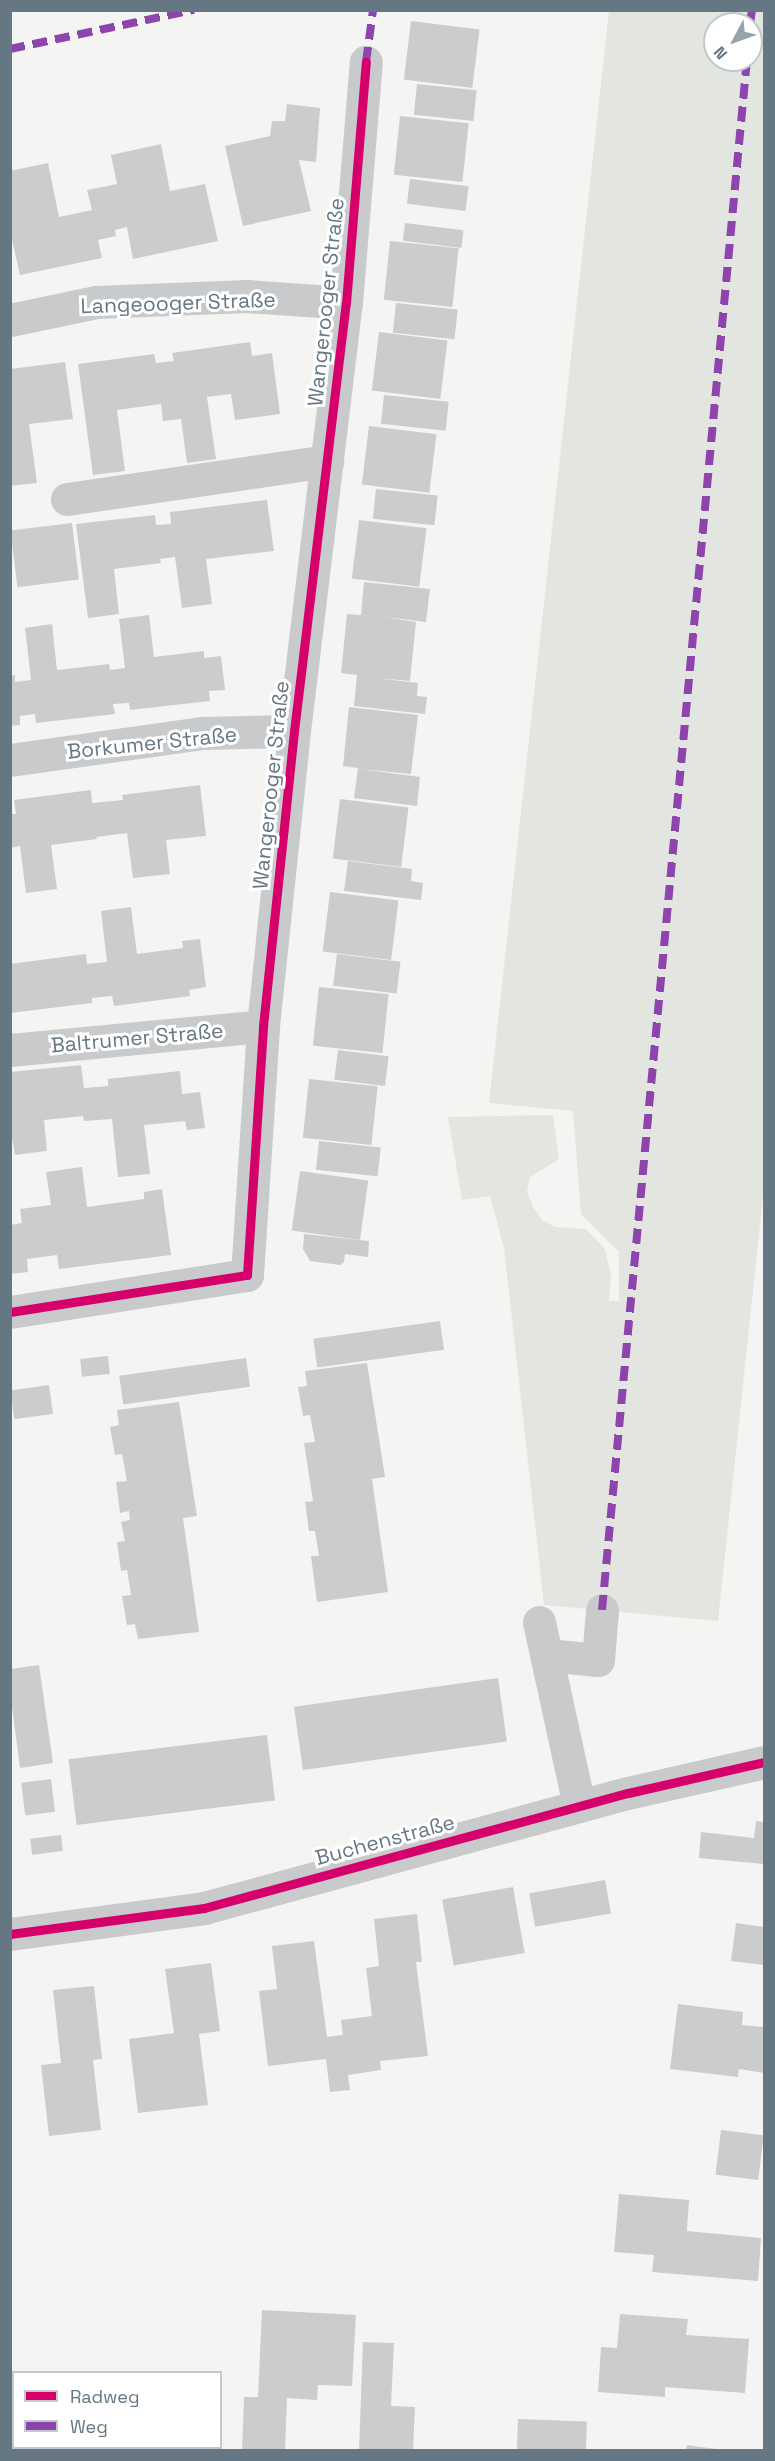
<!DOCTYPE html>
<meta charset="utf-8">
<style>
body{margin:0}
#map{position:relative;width:775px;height:2461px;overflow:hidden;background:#f4f4f3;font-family:"Space Grotesk",sans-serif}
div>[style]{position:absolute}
.green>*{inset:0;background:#e3e6e0}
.building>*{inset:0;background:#cbcdcd;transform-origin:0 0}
.minor>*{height:33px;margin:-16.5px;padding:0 16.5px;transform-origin:16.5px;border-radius:16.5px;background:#c9cacb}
.quiet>*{height:8px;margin-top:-4px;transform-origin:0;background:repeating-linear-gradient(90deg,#8e44ad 0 15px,transparent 0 23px)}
.cycleway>*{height:9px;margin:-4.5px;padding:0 4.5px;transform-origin:4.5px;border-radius:4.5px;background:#d6006c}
span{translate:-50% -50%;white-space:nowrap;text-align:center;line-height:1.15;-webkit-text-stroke:6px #fff;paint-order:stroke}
.street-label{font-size:21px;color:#657782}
.frame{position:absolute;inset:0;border:12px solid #657782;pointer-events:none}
.legend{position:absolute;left:12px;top:2371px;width:210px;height:78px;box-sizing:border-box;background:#fff;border:2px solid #c1c9cd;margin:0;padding:8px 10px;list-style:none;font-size:18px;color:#657782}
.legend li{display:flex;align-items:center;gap:12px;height:30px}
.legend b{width:30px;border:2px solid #c1c9cd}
.north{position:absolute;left:703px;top:12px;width:60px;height:60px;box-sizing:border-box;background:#fff;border:2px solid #c1c9cd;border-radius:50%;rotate:229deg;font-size:16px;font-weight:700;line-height:24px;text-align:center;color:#657782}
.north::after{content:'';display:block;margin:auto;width:21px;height:27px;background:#97a3aa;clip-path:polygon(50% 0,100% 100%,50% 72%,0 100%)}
</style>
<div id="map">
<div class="green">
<i style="clip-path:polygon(evenodd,609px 11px,764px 11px,764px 1187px,718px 1621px,544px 1605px,504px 1248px,490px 1196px,462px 1200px,448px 1117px,553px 1115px,559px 1159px,530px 1177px,527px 1192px,533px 1207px,542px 1220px,555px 1227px,586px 1229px,605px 1249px,611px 1275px,609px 1301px,619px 1301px,619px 1252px,581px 1214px,573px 1111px,489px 1103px,609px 11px,715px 24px,751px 24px,751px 60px,715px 60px,715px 24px)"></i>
</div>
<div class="building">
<i style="left:411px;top:21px;width:69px;height:59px;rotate:7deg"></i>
<i style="left:417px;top:84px;width:60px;height:31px;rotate:6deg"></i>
<i style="clip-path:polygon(287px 104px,320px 108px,316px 162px,299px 160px,311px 211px,243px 226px,225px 146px,270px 136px,272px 121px,285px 121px)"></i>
<i style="left:400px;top:116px;width:69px;height:59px;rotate:6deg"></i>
<i style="clip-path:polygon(161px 144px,170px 191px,205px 184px,218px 241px,133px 259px,127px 227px,115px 230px,116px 236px,98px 240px,102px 258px,20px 275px,10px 231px,10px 171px,48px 163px,59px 217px,92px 210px,87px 190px,117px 184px,111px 155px)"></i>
<i style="left:410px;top:179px;width:59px;height:25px;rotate:7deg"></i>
<i style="left:405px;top:223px;width:59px;height:18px;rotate:7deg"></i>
<i style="left:390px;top:241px;width:69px;height:59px;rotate:6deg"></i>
<i style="left:396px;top:303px;width:62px;height:30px;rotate:6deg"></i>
<i style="left:379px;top:332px;width:69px;height:59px;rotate:7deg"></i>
<i style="clip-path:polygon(250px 342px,252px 356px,272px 353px,280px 414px,235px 420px,231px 394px,207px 397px,216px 459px,187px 463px,181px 419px,163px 421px,161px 404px,117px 410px,125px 471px,93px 475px,78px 364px,154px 354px,156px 363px,174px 361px,172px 353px)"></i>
<i style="clip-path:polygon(65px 362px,73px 419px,29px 424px,37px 483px,10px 486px,10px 369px)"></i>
<i style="left:384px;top:395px;width:65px;height:29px;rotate:6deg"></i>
<i style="left:369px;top:426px;width:68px;height:59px;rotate:7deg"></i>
<i style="left:376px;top:489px;width:62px;height:30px;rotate:6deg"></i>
<i style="clip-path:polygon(267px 500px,274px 551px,206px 559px,212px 604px,182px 608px,175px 557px,160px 559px,161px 563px,114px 569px,119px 614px,88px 618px,76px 524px,155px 515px,156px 525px,171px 524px,170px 512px)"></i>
<i style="left:359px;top:520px;width:68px;height:59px;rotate:7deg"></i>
<i style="left:72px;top:523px;width:57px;height:62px;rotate:83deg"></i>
<i style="clip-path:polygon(364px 582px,430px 589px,426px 622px,384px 617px,416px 622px,410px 681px,376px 678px,418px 683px,417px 696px,427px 697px,425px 714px,354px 706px,357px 675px,341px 673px,347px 614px,361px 615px)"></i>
<i style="clip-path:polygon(149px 615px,154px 657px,204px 651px,204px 658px,221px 656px,225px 690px,209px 691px,210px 701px,130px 710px,129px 703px,113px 704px,115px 714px,36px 723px,35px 714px,20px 716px,20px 725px,10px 726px,10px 676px,15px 675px,15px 682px,31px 680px,25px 628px,52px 624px,57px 670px,109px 664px,110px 670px,125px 668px,119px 619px)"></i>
<i style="clip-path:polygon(349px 707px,418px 715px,411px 774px,360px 769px,420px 777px,417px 806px,354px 798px,358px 768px,343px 766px)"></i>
<i style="clip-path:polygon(200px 785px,206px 836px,166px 840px,170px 874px,133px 878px,127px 833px,96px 837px,97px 839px,51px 845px,57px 889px,26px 893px,20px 846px,10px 848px,10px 814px,16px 814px,14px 800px,91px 790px,92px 803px,123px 800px,122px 795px)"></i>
<i style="left:340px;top:799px;width:69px;height:60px;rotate:7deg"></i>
<i style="clip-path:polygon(348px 861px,412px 869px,411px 881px,423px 883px,421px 900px,344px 891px)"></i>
<i style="left:330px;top:892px;width:69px;height:60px;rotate:7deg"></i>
<i style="clip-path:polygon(131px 907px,137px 954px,183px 948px,182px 941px,200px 939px,206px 987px,189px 990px,190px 996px,114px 1006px,112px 996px,92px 998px,92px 1003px,10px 1013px,10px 964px,86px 954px,87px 964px,107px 962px,101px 911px)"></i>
<i style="left:337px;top:954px;width:64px;height:32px;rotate:7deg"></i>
<i style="left:319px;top:987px;width:70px;height:59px;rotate:6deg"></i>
<i style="left:338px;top:1050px;width:51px;height:30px;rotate:7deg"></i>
<i style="clip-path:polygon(81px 1065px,84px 1088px,108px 1086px,108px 1079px,180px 1071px,182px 1094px,200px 1092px,205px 1128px,187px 1130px,185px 1121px,144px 1125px,150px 1174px,118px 1177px,112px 1119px,84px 1121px,83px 1116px,44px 1120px,47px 1151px,15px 1155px,10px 1126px,10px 1072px)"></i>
<i style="left:309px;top:1079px;width:69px;height:59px;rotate:6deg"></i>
<i style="left:319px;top:1141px;width:62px;height:29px;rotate:6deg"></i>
<i style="clip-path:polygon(82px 1167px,87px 1207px,144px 1199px,144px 1192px,162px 1189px,171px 1255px,59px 1269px,57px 1255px,27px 1259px,28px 1272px,10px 1274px,10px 1225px,22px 1223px,20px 1209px,51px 1205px,46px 1172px)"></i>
<i style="left:300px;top:1171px;width:69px;height:60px;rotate:8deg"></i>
<i style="clip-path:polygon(304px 1234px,369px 1241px,368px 1257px,345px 1254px,344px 1262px,340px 1265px,310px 1261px,303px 1249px)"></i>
<i style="left:440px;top:1321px;width:29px;height:128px;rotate:82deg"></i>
<i style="left:108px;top:1356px;width:18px;height:28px;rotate:84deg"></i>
<i style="left:246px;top:1358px;width:29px;height:128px;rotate:82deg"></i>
<i style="clip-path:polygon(367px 1363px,385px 1477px,372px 1479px,388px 1592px,317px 1602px,311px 1556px,319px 1556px,315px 1531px,309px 1531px,305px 1502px,313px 1501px,304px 1443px,315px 1442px,310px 1415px,303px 1416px,298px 1387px,307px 1386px,305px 1371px)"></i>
<i style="left:49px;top:1385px;width:29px;height:39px;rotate:82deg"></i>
<i style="clip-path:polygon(179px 1402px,197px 1516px,183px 1518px,199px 1632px,138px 1639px,135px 1624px,127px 1625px,122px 1596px,131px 1595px,127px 1570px,121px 1571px,117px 1542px,125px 1541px,121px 1522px,130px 1520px,129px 1511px,120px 1513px,116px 1482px,127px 1481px,122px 1454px,115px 1455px,110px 1427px,119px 1425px,117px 1410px)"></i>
<i style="clip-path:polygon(39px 1665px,53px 1763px,20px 1768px,10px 1691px,10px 1669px)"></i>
<i style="left:498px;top:1678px;width:64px;height:206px;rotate:82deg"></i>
<i style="left:267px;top:1735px;width:66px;height:200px;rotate:83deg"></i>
<i style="left:51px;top:1779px;width:33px;height:30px;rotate:83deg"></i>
<i style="clip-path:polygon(756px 1821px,764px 1822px,764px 1864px,699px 1858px,701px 1832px,754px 1838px)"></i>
<i style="left:61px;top:1835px;width:16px;height:31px;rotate:83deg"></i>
<i style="left:605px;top:1880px;width:34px;height:77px;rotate:80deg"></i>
<i style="left:513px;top:1887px;width:67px;height:72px;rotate:80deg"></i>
<i style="clip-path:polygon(417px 1914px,422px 1962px,416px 1962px,428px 2056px,380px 2061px,381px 2070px,348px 2075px,350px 2090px,330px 2092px,326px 2059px,268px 2066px,259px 1991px,277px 1989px,272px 1946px,314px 1941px,327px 2037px,343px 2035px,341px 2020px,372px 2016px,366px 1968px,379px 1966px,374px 1919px)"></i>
<i style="clip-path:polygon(736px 1923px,764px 1927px,764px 1965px,731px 1961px)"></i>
<i style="clip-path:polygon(211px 1963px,220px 2031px,199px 2034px,208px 2105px,138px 2113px,129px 2039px,174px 2033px,165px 1969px)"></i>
<i style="clip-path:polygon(94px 1986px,102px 2059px,93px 2060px,101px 2130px,49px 2136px,41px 2065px,61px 2063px,53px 1990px)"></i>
<i style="clip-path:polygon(678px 2004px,743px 2012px,742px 2025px,764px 2027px,764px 2073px,739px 2069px,738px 2077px,670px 2069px)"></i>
<i style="left:721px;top:2130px;width:43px;height:45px;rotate:7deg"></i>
<i style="clip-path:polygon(619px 2194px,689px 2200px,687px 2231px,761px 2238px,758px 2281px,652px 2272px,654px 2255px,614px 2252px)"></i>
<i style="clip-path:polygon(262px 2310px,356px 2315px,352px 2386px,318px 2385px,317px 2400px,287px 2398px,285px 2450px,242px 2450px,244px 2397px,258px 2397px)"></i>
<i style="clip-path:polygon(620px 2314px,688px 2319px,686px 2335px,749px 2339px,745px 2393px,665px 2387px,665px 2397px,598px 2392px,601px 2347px,617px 2348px)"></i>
<i style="clip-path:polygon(363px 2342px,394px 2343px,391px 2406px,415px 2407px,413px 2450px,359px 2450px)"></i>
<i style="left:10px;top:2375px;width:4px;height:72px"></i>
<i style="left:518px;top:2419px;width:69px;height:31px;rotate:2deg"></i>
<i style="clip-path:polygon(687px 2445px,716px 2449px,716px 2450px,686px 2450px)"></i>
<i style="left:115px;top:2448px;width:99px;height:2px"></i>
</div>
<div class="minor">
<i style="left:10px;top:320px;width:88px;rotate:-11.8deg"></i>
<i style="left:96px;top:302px;width:151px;rotate:-2.3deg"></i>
<i style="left:247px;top:296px;width:99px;rotate:4deg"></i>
<i style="left:67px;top:499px;width:263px;rotate:-8.3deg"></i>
<i style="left:10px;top:760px;width:195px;rotate:-8deg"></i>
<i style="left:203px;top:733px;width:91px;rotate:-1.3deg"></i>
<i style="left:10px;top:1050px;width:254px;rotate:-5.4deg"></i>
<i style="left:10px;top:1312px;width:240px;rotate:-8.9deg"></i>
<i style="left:247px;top:1275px;width:250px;rotate:-86.3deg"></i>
<i style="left:263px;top:1026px;width:297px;rotate:-84deg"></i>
<i style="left:294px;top:731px;width:431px;rotate:-83.1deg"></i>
<i style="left:346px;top:303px;width:242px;rotate:-85.3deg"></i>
<i style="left:539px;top:1622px;width:188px;rotate:77.7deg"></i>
<i style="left:547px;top:1655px;width:51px;rotate:5.6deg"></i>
<i style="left:598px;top:1660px;width:50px;rotate:-85.4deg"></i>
<i style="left:10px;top:1934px;width:196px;rotate:-7.6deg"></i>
<i style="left:204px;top:1908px;width:439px;rotate:-15.2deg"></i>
<i style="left:628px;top:1793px;width:139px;rotate:-12.8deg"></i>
</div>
<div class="quiet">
<i style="left:750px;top:24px;width:14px;rotate:-82deg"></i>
<i style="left:10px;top:49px;width:188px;rotate:-12deg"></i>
<i style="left:366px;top:62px;width:52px;rotate:-82.3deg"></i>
<i style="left:602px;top:1610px;width:1557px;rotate:-84.66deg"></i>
</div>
<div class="cycleway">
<i style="left:10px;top:1312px;width:240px;rotate:-8.9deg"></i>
<i style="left:247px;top:1275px;width:250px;rotate:-86.3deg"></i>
<i style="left:263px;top:1026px;width:297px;rotate:-84deg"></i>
<i style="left:294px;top:731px;width:431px;rotate:-83.1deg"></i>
<i style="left:346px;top:303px;width:242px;rotate:-85.3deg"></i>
<i style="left:10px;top:1934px;width:196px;rotate:-7.6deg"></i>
<i style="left:204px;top:1908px;width:439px;rotate:-15.2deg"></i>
<i style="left:628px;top:1793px;width:139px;rotate:-12.8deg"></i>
</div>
<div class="street-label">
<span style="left:326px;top:302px;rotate:-84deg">Wangerooger Straße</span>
<span style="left:178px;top:303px;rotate:-2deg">Langeooger Straße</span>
<span style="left:152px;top:743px;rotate:-6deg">Borkumer Straße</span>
<span style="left:271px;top:785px;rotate:-84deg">Wangerooger Straße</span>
<span style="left:137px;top:1038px;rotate:-5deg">Baltrumer Straße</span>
<span style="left:385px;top:1840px;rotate:-15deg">Buchenstraße</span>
</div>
<div class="frame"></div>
<ul class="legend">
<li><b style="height:8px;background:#d6006c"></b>Radweg</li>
<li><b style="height:8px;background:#8e44ad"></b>Weg</li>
</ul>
<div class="north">N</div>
</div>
